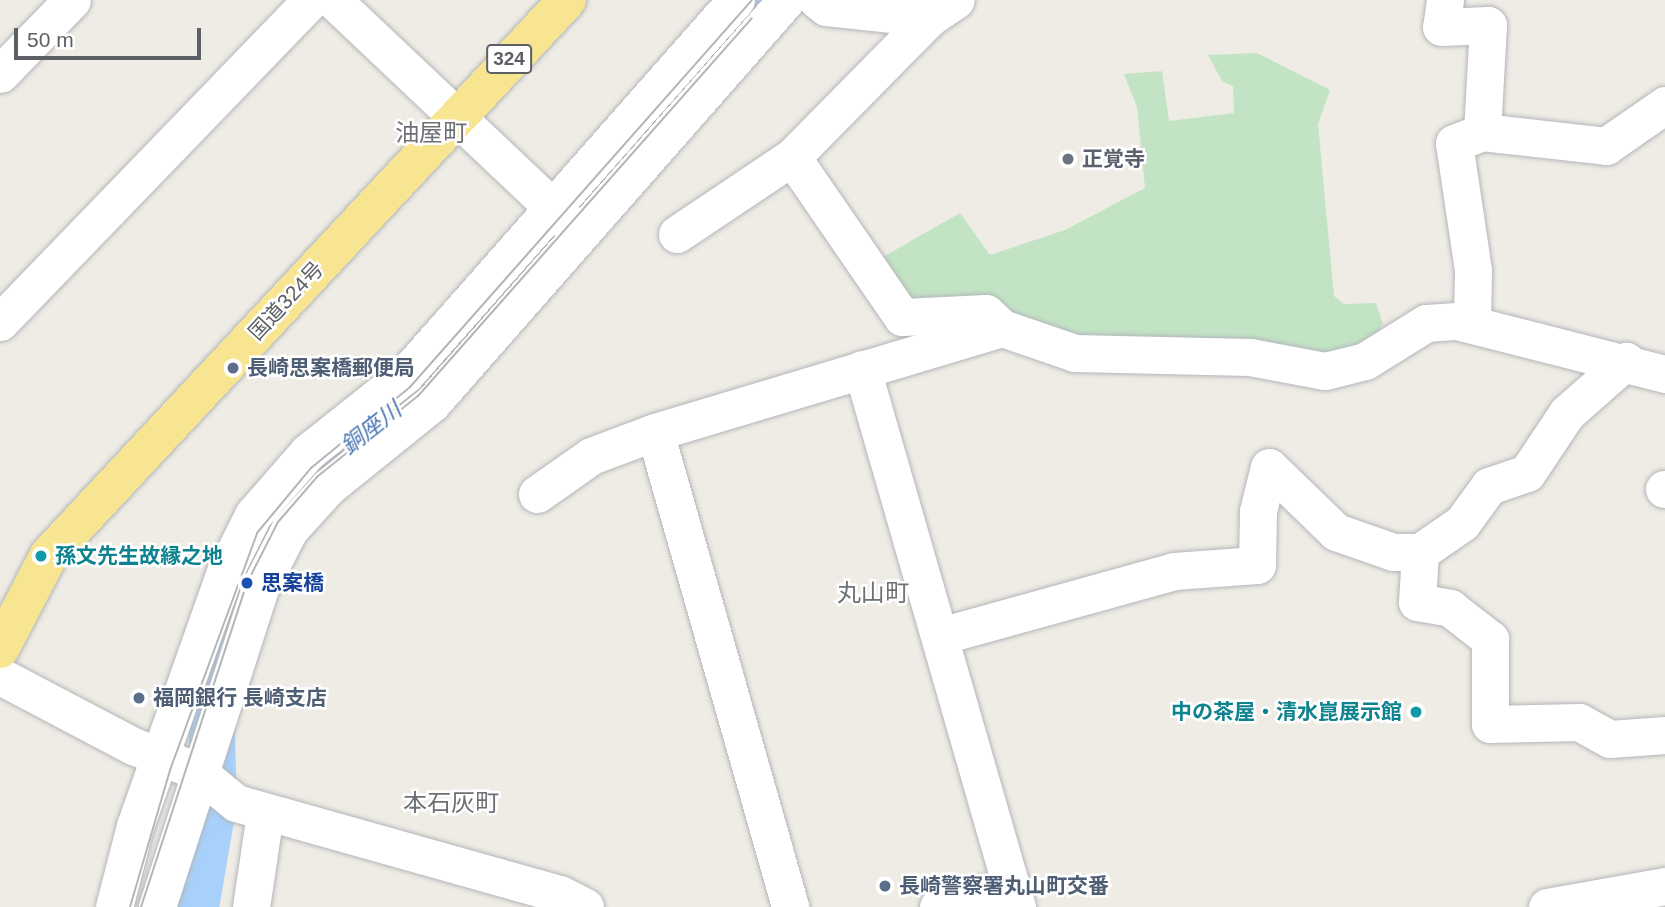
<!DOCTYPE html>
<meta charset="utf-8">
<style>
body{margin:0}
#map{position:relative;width:1665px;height:907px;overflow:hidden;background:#eeece4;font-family:Arial,"Noto Sans JP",sans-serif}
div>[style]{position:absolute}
.green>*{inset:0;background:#c2e4c4}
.river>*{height:46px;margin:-23px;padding:0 23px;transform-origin:23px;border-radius:23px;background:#a7d0fa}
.roads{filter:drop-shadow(0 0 2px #b4b6ba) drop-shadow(0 0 2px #b4b6ba)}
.minor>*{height:37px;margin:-18.5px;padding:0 18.5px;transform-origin:18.5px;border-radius:18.5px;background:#fff}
.highway>*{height:38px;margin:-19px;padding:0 19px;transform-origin:19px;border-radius:19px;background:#f7e592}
.tram>*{height:2px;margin:-1px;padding:0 1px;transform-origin:1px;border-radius:1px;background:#b4b5b5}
.dots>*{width:19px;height:19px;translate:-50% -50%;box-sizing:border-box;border:4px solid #fff;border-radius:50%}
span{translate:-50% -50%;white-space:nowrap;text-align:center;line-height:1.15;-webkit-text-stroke:5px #fff;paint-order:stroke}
.shield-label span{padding:2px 5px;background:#fff;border:2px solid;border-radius:5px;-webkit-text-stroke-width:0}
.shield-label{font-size:19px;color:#5c5f64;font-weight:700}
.worship-label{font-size:21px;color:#5b616d;font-weight:700}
.left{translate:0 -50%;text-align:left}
.street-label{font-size:21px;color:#5c5f64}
.service-label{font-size:21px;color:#4e5e75;font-weight:700}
.culture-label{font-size:21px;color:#0d838f;font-weight:700}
.right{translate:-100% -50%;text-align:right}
.transit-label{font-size:21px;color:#164399;font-weight:700}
.water-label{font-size:23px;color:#4875b4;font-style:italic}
.quarter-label{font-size:24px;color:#6d7176}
.scale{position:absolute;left:14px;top:28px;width:187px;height:32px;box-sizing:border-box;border:4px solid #5c5f64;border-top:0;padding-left:9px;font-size:21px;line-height:24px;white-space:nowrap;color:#5c5f64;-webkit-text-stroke:5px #fff;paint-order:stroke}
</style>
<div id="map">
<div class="green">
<i style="clip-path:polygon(1257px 53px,1330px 90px,1318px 124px,1334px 296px,1344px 304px,1376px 303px,1383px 324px,1361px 354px,1080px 343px,905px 311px,874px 262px,960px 213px,990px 255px,1065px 230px,1145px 188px,1137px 107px,1124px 74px,1162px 71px,1169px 121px,1234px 113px,1233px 86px,1222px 81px,1208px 55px)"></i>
</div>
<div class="river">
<i style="left:710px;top:56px;width:74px;rotate:-48.8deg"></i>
<i style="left:196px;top:907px;width:107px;rotate:-80.3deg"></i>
<i style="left:214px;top:802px;width:127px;rotate:-91.8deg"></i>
<i style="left:210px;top:675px;width:107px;rotate:-71.4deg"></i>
<i style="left:244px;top:574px;width:97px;rotate:-57.6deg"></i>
<i style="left:296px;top:492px;width:123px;rotate:-38.7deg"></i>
<i style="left:392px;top:415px;width:96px;rotate:-47.5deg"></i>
</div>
<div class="roads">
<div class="minor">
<i style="left:333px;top:0;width:325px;rotate:43.4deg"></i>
<i style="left:817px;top:0;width:11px;rotate:38deg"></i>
<i style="left:826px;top:7px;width:104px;rotate:6.1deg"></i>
<i style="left:929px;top:18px;width:32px;rotate:-34deg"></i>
<i style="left:1445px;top:0;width:27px;rotate:98deg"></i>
<i style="left:1441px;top:27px;width:47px;rotate:-2.4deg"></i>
<i style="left:1488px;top:25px;width:107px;rotate:93.2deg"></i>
<i style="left:0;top:74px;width:103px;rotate:-45.8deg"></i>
<i style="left:792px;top:157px;width:194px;rotate:55.5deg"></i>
<i style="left:902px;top:317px;width:84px;rotate:-2.7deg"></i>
<i style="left:986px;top:313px;width:22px;rotate:43deg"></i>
<i style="left:677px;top:234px;width:138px;rotate:-33.8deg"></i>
<i style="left:792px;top:157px;width:195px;rotate:-45.4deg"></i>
<i style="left:0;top:322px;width:448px;rotate:-46deg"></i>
<i style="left:1472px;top:323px;width:53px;rotate:-88.9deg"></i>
<i style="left:1473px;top:270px;width:128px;rotate:-98.5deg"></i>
<i style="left:1454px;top:143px;width:30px;rotate:-21deg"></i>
<i style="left:1482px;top:132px;width:125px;rotate:6.4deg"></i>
<i style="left:1606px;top:146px;width:72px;rotate:-34.8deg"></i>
<i style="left:862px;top:369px;width:560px;rotate:73.93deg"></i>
<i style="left:655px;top:432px;width:494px;rotate:74.1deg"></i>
<i style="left:1664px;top:489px;width:1px"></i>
<i style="left:537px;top:494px;width:66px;rotate:-35.1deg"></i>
<i style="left:591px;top:456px;width:68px;rotate:-20.6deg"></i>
<i style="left:655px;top:432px;width:362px;rotate:-16.7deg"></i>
<i style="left:1002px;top:328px;width:77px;rotate:18.9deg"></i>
<i style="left:1075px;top:353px;width:175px;rotate:1.3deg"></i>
<i style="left:1250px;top:357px;width:76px;rotate:10.6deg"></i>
<i style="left:1325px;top:371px;width:41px;rotate:-14deg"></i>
<i style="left:1365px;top:361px;width:72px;rotate:-31.9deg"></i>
<i style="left:1426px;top:323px;width:31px;rotate:-4deg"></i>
<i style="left:1457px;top:321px;width:215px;rotate:14.3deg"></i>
<i style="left:1420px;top:552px;width:50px;rotate:93.4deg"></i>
<i style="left:1417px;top:602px;width:34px;rotate:10deg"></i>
<i style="left:1450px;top:608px;width:51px;rotate:37.8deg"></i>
<i style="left:1490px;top:639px;width:85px;rotate:90deg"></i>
<i style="left:1490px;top:724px;width:89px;rotate:-1.3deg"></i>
<i style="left:1579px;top:722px;width:35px;rotate:29deg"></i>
<i style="left:1610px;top:739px;width:55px;rotate:-4.2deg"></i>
<i style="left:940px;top:636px;width:243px;rotate:-15.5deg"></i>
<i style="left:1174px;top:571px;width:83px;rotate:-4.1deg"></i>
<i style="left:1257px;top:565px;width:54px;rotate:-88.9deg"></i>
<i style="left:1258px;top:511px;width:45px;rotate:-76deg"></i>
<i style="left:1269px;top:467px;width:93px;rotate:44.1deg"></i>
<i style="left:1336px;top:532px;width:60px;rotate:19.3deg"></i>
<i style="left:1393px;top:552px;width:27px"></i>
<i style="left:1420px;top:552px;width:51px;rotate:-34.6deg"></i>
<i style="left:1462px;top:523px;width:46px;rotate:-53.9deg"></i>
<i style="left:1489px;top:486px;width:40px;rotate:-18.9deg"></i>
<i style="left:1527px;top:473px;width:72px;rotate:-56.3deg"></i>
<i style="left:1567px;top:413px;width:79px;rotate:-41.4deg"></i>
<i style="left:0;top:676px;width:150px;rotate:27.8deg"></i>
<i style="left:133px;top:746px;width:69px;rotate:21.3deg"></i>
<i style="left:197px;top:771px;width:50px;rotate:39.4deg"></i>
<i style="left:236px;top:803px;width:337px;rotate:15.7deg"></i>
<i style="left:560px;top:894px;width:28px;rotate:27deg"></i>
<i style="left:114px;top:907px;width:84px;rotate:-75.5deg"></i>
<i style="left:135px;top:826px;width:273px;rotate:-70.5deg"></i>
<i style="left:226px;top:569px;width:60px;rotate:-63.4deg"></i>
<i style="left:253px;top:515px;width:84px;rotate:-48.9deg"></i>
<i style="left:308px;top:452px;width:125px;rotate:-38.5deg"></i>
<i style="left:406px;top:374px;width:499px;rotate:-48.6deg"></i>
<i style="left:157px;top:907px;width:338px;rotate:-72.1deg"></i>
<i style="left:261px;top:585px;width:62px;rotate:-63deg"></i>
<i style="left:289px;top:530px;width:58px;rotate:-47.8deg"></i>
<i style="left:328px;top:487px;width:134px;rotate:-38.9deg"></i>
<i style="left:432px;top:403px;width:536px;rotate:-48.7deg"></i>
<i style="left:251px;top:907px;width:95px;rotate:-81.5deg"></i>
<i style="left:938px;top:907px;width:77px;rotate:-15.8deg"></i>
<i style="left:1547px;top:907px;width:120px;rotate:-10.1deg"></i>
</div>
<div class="highway">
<i style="left:0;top:649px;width:106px;rotate:-62.5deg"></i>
<i style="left:49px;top:555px;width:759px;rotate:-46.97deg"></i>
</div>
</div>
<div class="tram">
<i style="left:130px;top:907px;width:143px;rotate:-73.7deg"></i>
<i style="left:170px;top:770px;width:252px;rotate:-69.8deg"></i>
<i style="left:257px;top:533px;width:85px;rotate:-50.3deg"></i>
<i style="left:311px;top:468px;width:128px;rotate:-39.3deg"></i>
<i style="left:410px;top:387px;width:516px;rotate:-48.53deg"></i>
<i style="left:141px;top:907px;width:341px;rotate:-71.9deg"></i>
<i style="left:247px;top:583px;width:68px;rotate:-63.1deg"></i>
<i style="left:278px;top:522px;width:61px;rotate:-49deg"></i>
<i style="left:318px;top:476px;width:128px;rotate:-38.7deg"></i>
<i style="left:418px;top:396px;width:504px;rotate:-48.54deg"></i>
</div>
<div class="dots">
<i style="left:1068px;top:159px;background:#6b7280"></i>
<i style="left:233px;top:368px;background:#5c6f8a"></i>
<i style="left:41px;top:556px;background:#0f9aa8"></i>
<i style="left:247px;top:583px;background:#1a4fb4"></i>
<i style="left:139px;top:698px;background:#5c6f8a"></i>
<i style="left:1416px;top:712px;background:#0f9aa8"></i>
<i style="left:885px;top:886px;background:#5c6f8a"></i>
</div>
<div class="shield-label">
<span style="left:509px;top:59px">324</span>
</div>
<div class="worship-label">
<span class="left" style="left:1082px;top:159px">正覚寺</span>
</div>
<div class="street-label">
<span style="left:286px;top:301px;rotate:-47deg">国道324号</span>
</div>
<div class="service-label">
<span class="left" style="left:247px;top:368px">長崎思案橋郵便局</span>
<span class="left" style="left:153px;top:698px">福岡銀行 長崎支店</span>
<span class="left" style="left:899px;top:886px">長崎警察署丸山町交番</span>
</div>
<div class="culture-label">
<span class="left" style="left:55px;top:556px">孫文先生故縁之地</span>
<span class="right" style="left:1402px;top:712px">中の茶屋・清水崑展示館</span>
</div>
<div class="transit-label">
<span class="left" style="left:261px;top:583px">思案橋</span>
</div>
<div class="water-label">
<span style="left:371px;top:428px;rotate:-38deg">銅座川</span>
</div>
<div class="quarter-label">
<span style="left:431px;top:133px">油屋町</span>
<span style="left:873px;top:593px">丸山町</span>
<span style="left:451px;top:803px">本石灰町</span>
</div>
<div class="scale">50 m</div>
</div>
